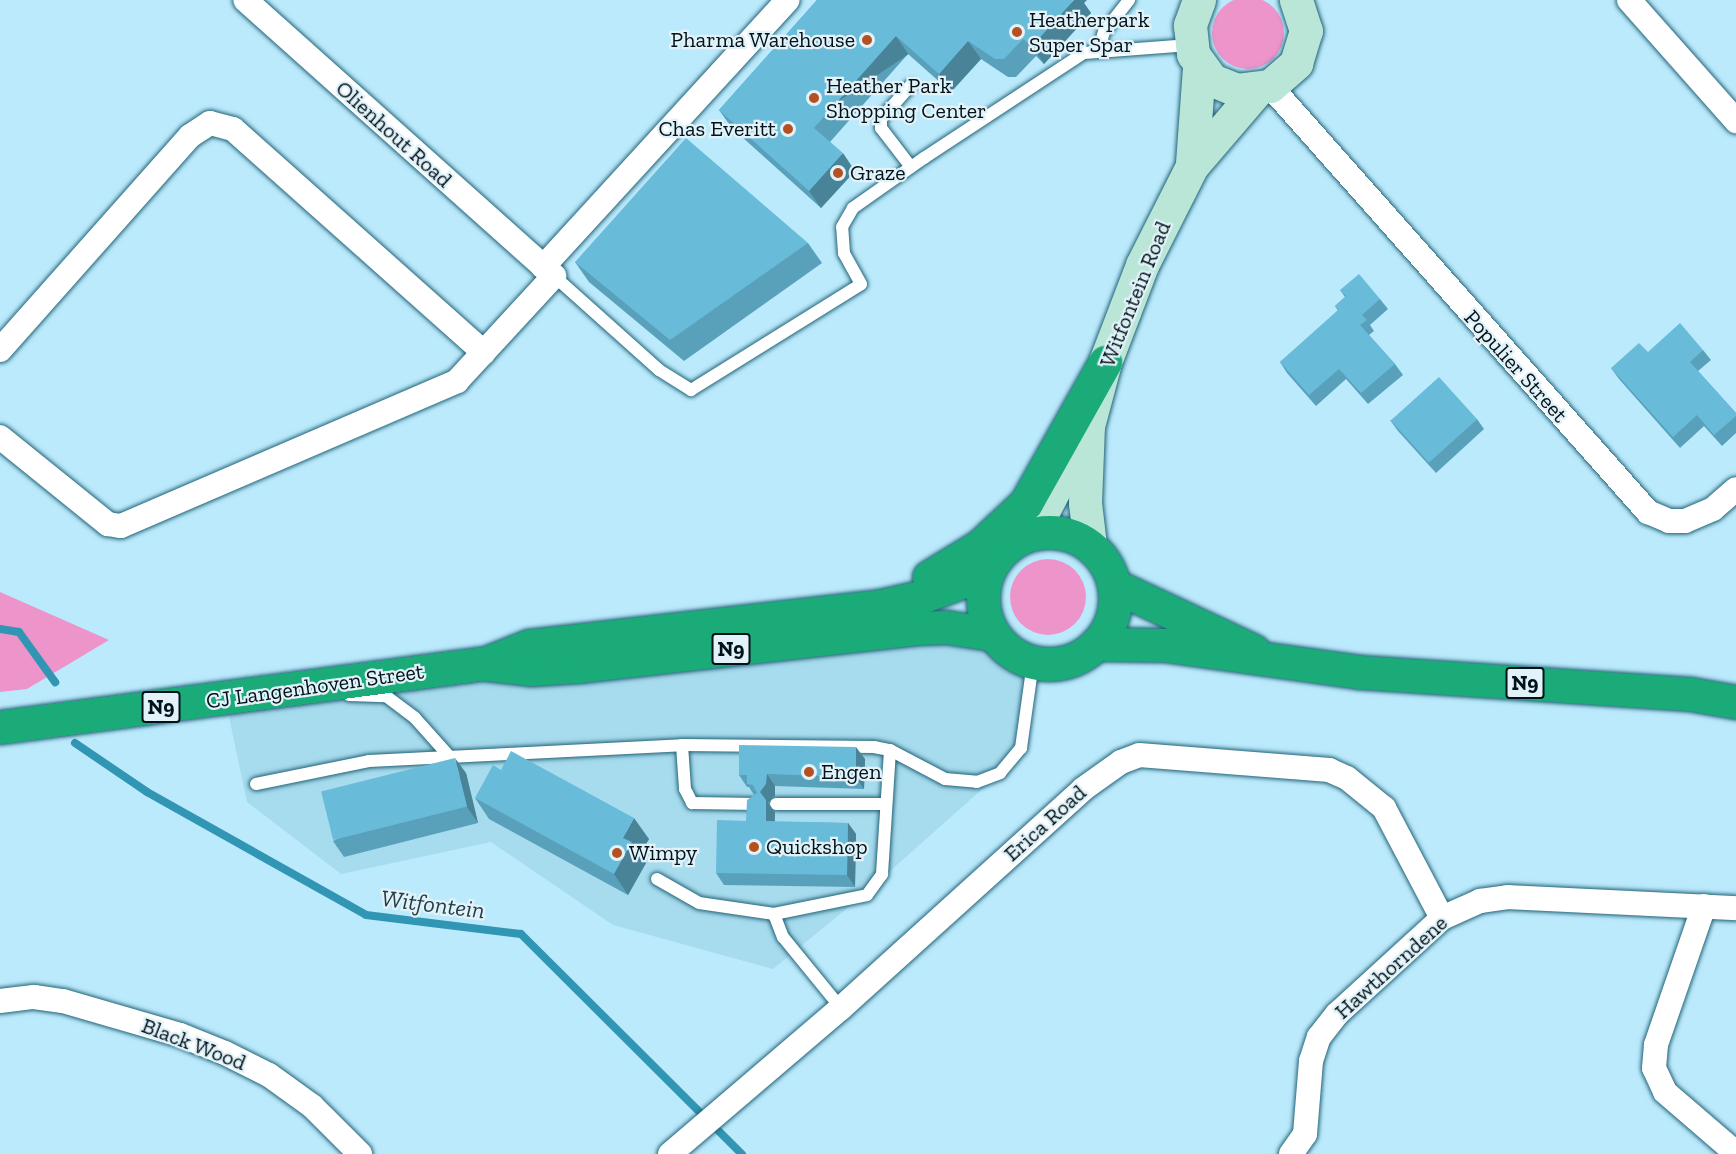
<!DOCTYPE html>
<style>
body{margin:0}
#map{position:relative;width:1736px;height:1154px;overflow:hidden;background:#bbeafc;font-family:"Zilla Slab",serif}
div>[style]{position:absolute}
.built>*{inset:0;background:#a7dbee}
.green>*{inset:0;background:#ed95cb}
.round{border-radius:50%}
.stream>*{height:8px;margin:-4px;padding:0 4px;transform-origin:4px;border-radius:4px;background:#3195b4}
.roads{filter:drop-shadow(0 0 2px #226479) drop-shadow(0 0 2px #226479)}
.lane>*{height:12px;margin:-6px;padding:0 6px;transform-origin:6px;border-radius:6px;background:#fff}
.street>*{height:24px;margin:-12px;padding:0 12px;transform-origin:12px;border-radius:12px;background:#fff}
.secondary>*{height:33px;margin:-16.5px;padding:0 16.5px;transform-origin:16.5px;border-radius:16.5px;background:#bae6d7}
.highway>*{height:33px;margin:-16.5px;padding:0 16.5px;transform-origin:16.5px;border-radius:16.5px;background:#1aab79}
.highway>.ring{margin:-16.5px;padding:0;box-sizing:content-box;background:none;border:33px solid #1aab79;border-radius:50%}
.wall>*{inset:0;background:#59a1bb}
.shaded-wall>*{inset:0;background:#498398;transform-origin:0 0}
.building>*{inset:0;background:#68bbd9;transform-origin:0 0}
.dots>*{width:16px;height:16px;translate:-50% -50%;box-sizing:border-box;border:3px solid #e2f2f8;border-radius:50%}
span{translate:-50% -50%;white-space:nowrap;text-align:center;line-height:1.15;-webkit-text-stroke:4.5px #e2f2f8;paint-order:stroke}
.shield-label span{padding:2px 4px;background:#e2f2f8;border:2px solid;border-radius:4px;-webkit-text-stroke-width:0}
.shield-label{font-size:21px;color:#00131b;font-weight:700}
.poi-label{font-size:22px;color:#00131b}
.left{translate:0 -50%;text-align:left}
.right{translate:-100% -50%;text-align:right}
.street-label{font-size:22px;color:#00131b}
.water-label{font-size:24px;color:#1f3c47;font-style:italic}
</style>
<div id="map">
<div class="built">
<i style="clip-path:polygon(903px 629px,999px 642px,1014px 655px,1033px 663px,1026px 726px,1006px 768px,862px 896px,773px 969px,613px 925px,491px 842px,341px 874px,247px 802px,225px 698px)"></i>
</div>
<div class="green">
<i class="round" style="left:1212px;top:-3px;width:72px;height:72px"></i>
<i class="round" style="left:1010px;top:559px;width:76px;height:76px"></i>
<i style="clip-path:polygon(0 592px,109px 640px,27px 689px,0 692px)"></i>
</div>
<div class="stream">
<i style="left:0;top:629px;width:19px;rotate:9deg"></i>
<i style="left:19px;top:632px;width:62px;rotate:54.2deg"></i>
<i style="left:75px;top:743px;width:87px;rotate:34.2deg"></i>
<i style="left:147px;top:792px;width:251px;rotate:29.3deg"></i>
<i style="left:366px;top:915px;width:156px;rotate:7deg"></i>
<i style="left:521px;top:934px;width:312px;rotate:44.9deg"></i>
</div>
<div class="roads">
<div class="lane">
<i style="left:1099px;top:49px;width:18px;rotate:-74deg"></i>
<i style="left:1104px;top:32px;width:41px;rotate:-52deg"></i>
<i style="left:910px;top:86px;width:44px;rotate:131.3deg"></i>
<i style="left:881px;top:119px;width:9px;rotate:90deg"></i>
<i style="left:881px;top:128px;width:49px;rotate:52.4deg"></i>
<i style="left:554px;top:276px;width:141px;rotate:41.8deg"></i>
<i style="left:659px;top:370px;width:38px;rotate:32deg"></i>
<i style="left:691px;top:390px;width:200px;rotate:-31.9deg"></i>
<i style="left:861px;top:284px;width:35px;rotate:-119deg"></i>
<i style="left:844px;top:253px;width:26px;rotate:-94deg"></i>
<i style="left:842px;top:227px;width:22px;rotate:-60deg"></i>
<i style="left:853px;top:208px;width:87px;rotate:-35.2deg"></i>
<i style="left:924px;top:158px;width:191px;rotate:-33.3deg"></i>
<i style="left:1084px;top:53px;width:106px;rotate:-4.3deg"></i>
<i style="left:349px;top:695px;width:37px;rotate:2deg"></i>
<i style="left:386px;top:696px;width:36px;rotate:37deg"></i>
<i style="left:415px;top:718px;width:51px;rotate:48.2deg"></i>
<i style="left:682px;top:745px;width:44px;rotate:86.1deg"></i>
<i style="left:685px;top:789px;width:16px;rotate:63deg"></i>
<i style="left:692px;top:803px;width:65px;rotate:0.9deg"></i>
<i style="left:256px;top:784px;width:115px;rotate:-11.5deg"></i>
<i style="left:369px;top:761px;width:313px;rotate:-2.9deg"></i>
<i style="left:682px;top:745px;width:192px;rotate:0.6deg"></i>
<i style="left:874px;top:747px;width:16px;rotate:11deg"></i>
<i style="left:890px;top:750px;width:62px;rotate:27.8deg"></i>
<i style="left:945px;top:779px;width:32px;rotate:5deg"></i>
<i style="left:977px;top:782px;width:25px;rotate:-21deg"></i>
<i style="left:1000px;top:773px;width:33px;rotate:-50deg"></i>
<i style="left:1021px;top:748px;width:86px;rotate:-82deg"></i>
<i style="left:776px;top:804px;width:110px"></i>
<i style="left:657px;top:879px;width:48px;rotate:29.7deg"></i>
<i style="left:699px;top:903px;width:76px;rotate:8.3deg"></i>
<i style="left:774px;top:914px;width:95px;rotate:-11.5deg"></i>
<i style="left:867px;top:895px;width:26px;rotate:-54deg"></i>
<i style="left:882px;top:874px;width:124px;rotate:-86.3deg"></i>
<i style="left:774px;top:914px;width:25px;rotate:69deg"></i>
<i style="left:783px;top:937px;width:92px;rotate:50.8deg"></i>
</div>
<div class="street">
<i style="left:1629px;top:0;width:162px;rotate:48.5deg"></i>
<i style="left:1270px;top:86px;width:570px;rotate:48.42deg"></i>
<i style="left:1648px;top:512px;width:23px;rotate:23deg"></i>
<i style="left:1669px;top:521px;width:16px"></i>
<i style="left:1685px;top:521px;width:30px;rotate:-23deg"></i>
<i style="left:1713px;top:509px;width:30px;rotate:-41deg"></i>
<i style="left:543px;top:267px;width:362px;rotate:-47.5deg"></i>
<i style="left:0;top:350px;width:286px;rotate:-48.4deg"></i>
<i style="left:190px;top:136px;width:24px;rotate:-33deg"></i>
<i style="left:210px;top:123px;width:24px;rotate:15deg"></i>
<i style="left:233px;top:129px;width:336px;rotate:41.7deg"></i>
<i style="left:0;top:437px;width:139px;rotate:38.9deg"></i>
<i style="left:108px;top:524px;width:13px;rotate:9deg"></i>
<i style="left:121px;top:526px;width:366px;rotate:-23.3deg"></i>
<i style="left:457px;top:381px;width:143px;rotate:-47.3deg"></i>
<i style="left:554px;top:276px;width:414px;rotate:-138.2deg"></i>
<i style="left:1704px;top:906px;width:147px;rotate:109.1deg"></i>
<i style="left:1656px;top:1045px;width:23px;rotate:95deg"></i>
<i style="left:1654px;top:1068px;width:26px;rotate:65deg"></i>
<i style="left:1665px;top:1092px;width:94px;rotate:40.7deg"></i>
<i style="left:0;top:1001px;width:34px;rotate:-7deg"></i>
<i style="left:34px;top:997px;width:29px;rotate:8deg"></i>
<i style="left:63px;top:1001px;width:122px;rotate:16.2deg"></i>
<i style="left:180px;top:1035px;width:48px;rotate:21.8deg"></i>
<i style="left:225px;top:1053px;width:49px;rotate:26.6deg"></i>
<i style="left:269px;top:1075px;width:53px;rotate:35.8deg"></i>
<i style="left:312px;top:1106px;width:68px;rotate:45deg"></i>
<i style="left:670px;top:1154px;width:225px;rotate:-40.5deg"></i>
<i style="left:841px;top:1008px;width:326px;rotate:-42.1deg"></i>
<i style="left:1083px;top:789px;width:47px;rotate:-35.4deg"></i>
<i style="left:1121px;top:762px;width:19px;rotate:-21deg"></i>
<i style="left:1139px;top:755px;width:191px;rotate:4.5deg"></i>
<i style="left:1329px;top:770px;width:20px;rotate:24deg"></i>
<i style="left:1347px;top:778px;width:48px;rotate:39deg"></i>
<i style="left:1384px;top:808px;width:124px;rotate:62.2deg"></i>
<i style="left:1291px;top:1154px;width:24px;rotate:-55deg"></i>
<i style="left:1305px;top:1134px;width:73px;rotate:-85.3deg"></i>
<i style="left:1311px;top:1061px;width:25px;rotate:-72deg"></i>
<i style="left:1319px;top:1037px;width:29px;rotate:-52deg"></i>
<i style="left:1337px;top:1014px;width:142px;rotate:-42.4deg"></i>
<i style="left:1442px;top:918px;width:42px;rotate:-24.1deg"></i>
<i style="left:1480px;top:901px;width:28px;rotate:-8deg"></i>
<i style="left:1508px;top:897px;width:228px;rotate:2.8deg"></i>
</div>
<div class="secondary">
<i style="left:1199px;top:0;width:27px;rotate:110deg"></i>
<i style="left:1190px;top:25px;width:29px;rotate:84deg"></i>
<i style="left:1193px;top:54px;width:32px;rotate:54deg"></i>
<i style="left:1212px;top:80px;width:27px;rotate:22deg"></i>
<i style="left:1237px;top:90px;width:33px;rotate:-7deg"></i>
<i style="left:1270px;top:86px;width:35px;rotate:-41deg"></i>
<i style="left:1296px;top:63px;width:34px;rotate:-73deg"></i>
<i style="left:1306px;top:31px;width:33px;rotate:-108deg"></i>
<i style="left:1192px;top:163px;width:96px;rotate:-85.8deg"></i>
<i style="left:1031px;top:534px;width:114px;rotate:-62.3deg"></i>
<i style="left:1090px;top:545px;width:42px;rotate:-96.8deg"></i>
<i style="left:1085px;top:503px;width:77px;rotate:-87.8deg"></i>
<i style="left:1088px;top:426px;width:66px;rotate:-75.1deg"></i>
<i style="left:1105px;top:362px;width:104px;rotate:-69.1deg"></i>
<i style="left:1142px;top:265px;width:111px;rotate:-63.2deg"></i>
<i style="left:1192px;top:166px;width:101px;rotate:-49.4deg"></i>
</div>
<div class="highway">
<i class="ring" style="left:983px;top:532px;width:99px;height:99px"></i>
<i style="left:929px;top:577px;width:60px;rotate:-31.3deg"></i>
<i style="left:980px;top:546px;width:63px;rotate:-43.1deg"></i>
<i style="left:1026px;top:503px;width:162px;rotate:-60.7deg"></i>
<i style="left:1115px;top:586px;width:153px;rotate:25.1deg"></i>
<i style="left:1096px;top:644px;width:69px;rotate:0.8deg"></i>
<i style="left:1165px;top:645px;width:196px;rotate:7.9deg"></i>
<i style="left:1359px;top:672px;width:332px;rotate:3.8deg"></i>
<i style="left:1690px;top:694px;width:47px;rotate:9.9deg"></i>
<i style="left:488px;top:664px;width:43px;rotate:6.6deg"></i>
<i style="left:531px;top:669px;width:47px;rotate:-3.7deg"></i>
<i style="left:578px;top:666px;width:341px;rotate:-6.4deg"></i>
<i style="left:917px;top:628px;width:29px;rotate:-2deg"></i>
<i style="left:946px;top:627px;width:47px;rotate:8.7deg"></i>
<i style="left:0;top:727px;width:490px;rotate:-7.5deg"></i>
<i style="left:486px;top:663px;width:46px;rotate:-21.6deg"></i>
<i style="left:529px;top:646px;width:353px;rotate:-6.5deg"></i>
<i style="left:880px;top:606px;width:42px;rotate:-12.4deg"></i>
<i style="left:921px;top:597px;width:71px;rotate:-20.7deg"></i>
</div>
</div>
<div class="wall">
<i style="clip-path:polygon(817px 0,1084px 3px,1091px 13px,1044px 64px,1036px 56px,1016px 77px,1008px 77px,981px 59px,951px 92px,908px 54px,830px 142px,855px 171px,821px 208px,732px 128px,719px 110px)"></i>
<i style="clip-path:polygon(808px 243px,822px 263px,684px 361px,589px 282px,575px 262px)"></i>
<i style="clip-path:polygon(1340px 290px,1380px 299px,1388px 309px,1370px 325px,1374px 331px,1369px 335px,1395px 364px,1403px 375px,1368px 404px,1346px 379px,1316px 406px,1287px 373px,1280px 362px,1338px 311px,1335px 306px,1345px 297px)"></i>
<i style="clip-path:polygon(1703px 350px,1711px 360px,1698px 371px,1736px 413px,1736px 433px,1722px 446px,1704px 426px,1680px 448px,1619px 379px,1611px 368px)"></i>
<i style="clip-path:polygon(1477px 419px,1484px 429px,1436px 473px,1398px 431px,1390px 420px)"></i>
<i style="clip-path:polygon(865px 759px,864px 789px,775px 786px,775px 796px,768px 803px,775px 812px,775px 822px,848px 823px,856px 834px,855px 887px,724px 885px,716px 873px,746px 821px,754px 795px,749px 787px,747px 787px,739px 775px)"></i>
<i style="clip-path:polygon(466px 773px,478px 823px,344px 857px,333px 841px)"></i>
<i style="clip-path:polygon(475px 798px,649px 839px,640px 854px,646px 863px,628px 895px,489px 819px)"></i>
</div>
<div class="shaded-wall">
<i style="clip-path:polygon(1074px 0,1087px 0,1084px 3px,1091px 13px,1044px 64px,1032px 46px)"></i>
<i style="left:896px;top:36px;width:22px;height:123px;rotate:56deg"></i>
<i style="clip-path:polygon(968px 41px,981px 59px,951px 92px,939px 74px)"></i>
<i style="clip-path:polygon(843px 153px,855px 171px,821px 208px,809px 191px)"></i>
<i style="clip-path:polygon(856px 747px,865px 759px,864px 789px,856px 777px)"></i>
<i style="clip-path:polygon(455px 758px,466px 773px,478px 823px,467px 807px)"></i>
<i style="clip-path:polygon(767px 774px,775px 786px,775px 796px,768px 803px,775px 812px,774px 833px,766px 821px,760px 792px)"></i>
<i style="clip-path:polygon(634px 818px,649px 839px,640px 854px,646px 863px,628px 895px,614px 874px,623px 838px)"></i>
<i style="clip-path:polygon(848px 823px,856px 834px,855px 887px,847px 875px)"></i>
</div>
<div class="building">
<i style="clip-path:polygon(817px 0,1074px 0,1032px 46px,1023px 39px,1004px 59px,995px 59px,968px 41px,939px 74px,896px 36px,814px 128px,843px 153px,809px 191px,719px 110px)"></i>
<i style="clip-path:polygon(686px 138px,808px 243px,670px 340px,575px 262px)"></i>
<i style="clip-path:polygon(1359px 274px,1380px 299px,1362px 315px,1367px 320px,1360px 325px,1395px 364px,1361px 393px,1339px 369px,1309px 395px,1280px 362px,1338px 310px,1335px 306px,1346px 296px,1340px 290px)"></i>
<i style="clip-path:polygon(1680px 323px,1703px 350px,1690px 362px,1736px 413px,1736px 416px,1714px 435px,1697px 415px,1673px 437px,1611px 368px,1639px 343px,1648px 352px)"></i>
<i style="left:1439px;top:377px;width:57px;height:65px;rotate:48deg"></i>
<i style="clip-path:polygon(739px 745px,856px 747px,856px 777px,767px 774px,766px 784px,760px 792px,766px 800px,766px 821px,848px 823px,847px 875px,716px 873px,717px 820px,746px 821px,747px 800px,757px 793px,753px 785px,747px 784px,747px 775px,739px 775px)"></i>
<i style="clip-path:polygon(511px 751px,634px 818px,623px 838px,632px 842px,614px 874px,475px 798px,493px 765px,501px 770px)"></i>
<i style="left:455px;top:758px;width:50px;height:138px;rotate:76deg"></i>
</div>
<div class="dots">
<i style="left:1017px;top:32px;background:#b55020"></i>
<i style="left:867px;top:40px;background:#b55020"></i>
<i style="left:814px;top:98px;background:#b55020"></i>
<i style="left:788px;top:129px;background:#b55020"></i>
<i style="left:838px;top:173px;background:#b55020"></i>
<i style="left:809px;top:772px;background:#b55020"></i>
<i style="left:754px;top:847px;background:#b55020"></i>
<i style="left:617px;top:853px;background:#b55020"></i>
</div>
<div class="shield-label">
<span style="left:731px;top:649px">N9</span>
<span style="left:1525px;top:683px">N9</span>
<span style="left:161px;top:707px">N9</span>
</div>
<div class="poi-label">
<span class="left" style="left:1029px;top:32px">Heatherpark<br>Super Spar</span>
<span class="right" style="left:855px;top:40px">Pharma Warehouse</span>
<span class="left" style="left:826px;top:98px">Heather Park<br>Shopping Center</span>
<span class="right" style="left:776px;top:129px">Chas Everitt</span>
<span class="left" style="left:850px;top:173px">Graze</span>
<span class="left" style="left:821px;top:772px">Engen</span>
<span class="left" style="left:766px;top:847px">Quickshop</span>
<span class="left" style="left:629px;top:853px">Wimpy</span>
</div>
<div class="street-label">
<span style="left:394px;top:134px;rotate:42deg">Olienhout Road</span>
<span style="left:1135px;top:294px;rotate:-68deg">Witfontein Road</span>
<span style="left:1516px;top:366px;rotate:48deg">Populier Street</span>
<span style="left:315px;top:686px;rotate:-8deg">CJ Langenhoven Street</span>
<span style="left:1045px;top:823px;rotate:-42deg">Erica Road</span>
<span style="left:1391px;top:967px;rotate:-42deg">Hawthorndene</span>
<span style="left:194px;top:1044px;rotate:21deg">Black Wood</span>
</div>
<div class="water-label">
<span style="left:433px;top:904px;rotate:7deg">Witfontein</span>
</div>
</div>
